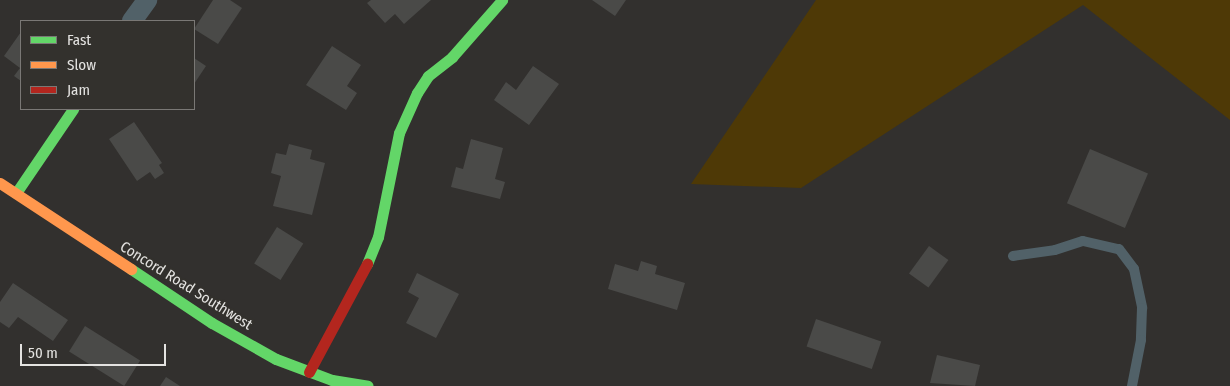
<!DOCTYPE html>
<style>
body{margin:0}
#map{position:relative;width:1230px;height:386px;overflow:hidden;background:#32302e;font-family:"Fira Sans Condensed",sans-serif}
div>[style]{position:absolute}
.green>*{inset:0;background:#4e3906}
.building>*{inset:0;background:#4a4a48;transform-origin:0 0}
.lane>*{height:10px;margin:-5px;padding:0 5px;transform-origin:5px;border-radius:5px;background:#516168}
.street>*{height:20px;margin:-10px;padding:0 10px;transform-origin:10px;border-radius:10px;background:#516168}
.fast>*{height:11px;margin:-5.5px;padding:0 5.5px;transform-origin:5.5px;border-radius:5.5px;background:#63d668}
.slow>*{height:11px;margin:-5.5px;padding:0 5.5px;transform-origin:5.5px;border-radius:5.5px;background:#ff974d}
.jam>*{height:11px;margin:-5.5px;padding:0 5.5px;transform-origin:5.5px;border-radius:5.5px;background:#b3261e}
span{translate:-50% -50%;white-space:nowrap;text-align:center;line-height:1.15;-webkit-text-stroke:4px #33312d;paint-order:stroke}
.street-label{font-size:15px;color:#e4e3e1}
.legend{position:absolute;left:20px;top:20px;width:175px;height:90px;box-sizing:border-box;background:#33312d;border:1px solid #7a7875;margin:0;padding:6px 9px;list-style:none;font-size:15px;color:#e4e3e1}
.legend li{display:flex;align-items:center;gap:10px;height:25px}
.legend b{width:25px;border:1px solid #7a7875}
.scale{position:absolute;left:20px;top:344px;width:146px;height:22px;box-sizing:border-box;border:2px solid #e4e3e1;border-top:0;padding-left:6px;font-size:15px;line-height:18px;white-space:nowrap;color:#e4e3e1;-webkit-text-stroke:4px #33312d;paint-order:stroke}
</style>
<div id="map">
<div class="green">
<i style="clip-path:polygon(816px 0,1230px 0,1230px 120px,1083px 5px,801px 188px,691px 184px)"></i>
</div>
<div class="building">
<i style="clip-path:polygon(213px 0,230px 0,242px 8px,218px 44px,194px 29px)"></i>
<i style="clip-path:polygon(371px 0,431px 0,404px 24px,395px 14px,385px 23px,367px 3px)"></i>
<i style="clip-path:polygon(592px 0,626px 0,615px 16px)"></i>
<i style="clip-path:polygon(21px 32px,21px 81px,14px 76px,20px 68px,4px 56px)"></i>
<i style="clip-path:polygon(332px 46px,361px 65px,347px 86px,357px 93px,346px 110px,306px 85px)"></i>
<i style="clip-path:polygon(194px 58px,206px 66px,194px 84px)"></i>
<i style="clip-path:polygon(533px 66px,559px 84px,529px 125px,494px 100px,506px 82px,516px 90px)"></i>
<i style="clip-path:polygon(134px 122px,162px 163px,159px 165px,164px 173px,155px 179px,150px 172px,137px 181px,109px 139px)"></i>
<i style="clip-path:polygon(471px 139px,503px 148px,495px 179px,505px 182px,500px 199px,451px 187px,456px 167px,463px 169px)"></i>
<i style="clip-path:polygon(289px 144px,312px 150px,310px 159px,325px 163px,312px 215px,273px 206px,281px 176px,271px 173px,276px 153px,286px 155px)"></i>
<i style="left:1090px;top:149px;width:63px;height:59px;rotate:23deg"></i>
<i style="left:277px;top:227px;width:31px;height:43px;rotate:32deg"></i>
<i style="left:929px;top:246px;width:24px;height:34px;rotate:36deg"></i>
<i style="clip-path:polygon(641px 261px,657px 266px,655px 274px,685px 283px,677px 310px,608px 289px,615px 264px,638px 271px)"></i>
<i style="clip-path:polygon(417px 273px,459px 294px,436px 338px,406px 323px,419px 298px,408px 292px)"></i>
<i style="clip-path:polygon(13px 283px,68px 320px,53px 341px,18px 317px,9px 328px,0 322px,0 302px)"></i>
<i style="left:816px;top:319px;width:69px;height:29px;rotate:19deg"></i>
<i style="left:85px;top:326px;width:65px;height:30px;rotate:32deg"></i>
<i style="clip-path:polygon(937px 355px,980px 365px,975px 386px,930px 383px)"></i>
<i style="clip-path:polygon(166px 377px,180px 386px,160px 386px)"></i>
</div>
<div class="lane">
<i style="left:1013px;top:256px;width:42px;rotate:-8.1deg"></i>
<i style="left:1055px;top:250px;width:29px;rotate:-18deg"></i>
<i style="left:1083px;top:241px;width:37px;rotate:13deg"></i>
<i style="left:1119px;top:249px;width:25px;rotate:53deg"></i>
<i style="left:1134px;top:269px;width:40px;rotate:78deg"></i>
<i style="left:1142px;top:308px;width:32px;rotate:92deg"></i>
<i style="left:1141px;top:340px;width:47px;rotate:101.1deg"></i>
</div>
<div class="street">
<i style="left:132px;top:21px;width:26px;rotate:-54deg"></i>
</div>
<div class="fast">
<i style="left:16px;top:193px;width:102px;rotate:-55.8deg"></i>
<i style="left:367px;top:264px;width:29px;rotate:-68deg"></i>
<i style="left:378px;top:237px;width:106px;rotate:-78.6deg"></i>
<i style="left:399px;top:133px;width:44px;rotate:-65.8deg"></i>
<i style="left:417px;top:93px;width:20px;rotate:-57deg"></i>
<i style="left:428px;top:76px;width:31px;rotate:-38deg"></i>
<i style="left:452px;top:57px;width:76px;rotate:-48.7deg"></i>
<i style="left:131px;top:269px;width:97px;rotate:33.7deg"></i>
<i style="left:212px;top:323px;width:73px;rotate:29.4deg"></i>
<i style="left:276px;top:359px;width:60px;rotate:20.6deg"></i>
<i style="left:332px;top:380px;width:36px;rotate:9deg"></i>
</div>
<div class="slow">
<i style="left:0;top:183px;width:157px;rotate:33.3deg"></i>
</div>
<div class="jam">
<i style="left:309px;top:372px;width:123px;rotate:-61.8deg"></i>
</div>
<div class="street-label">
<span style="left:186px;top:286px;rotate:32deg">Concord Road Southwest</span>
</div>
<ul class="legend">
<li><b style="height:6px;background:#63d668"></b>Fast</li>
<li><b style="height:6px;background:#ff974d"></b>Slow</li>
<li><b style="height:6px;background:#b3261e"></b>Jam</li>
</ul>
<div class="scale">50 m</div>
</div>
